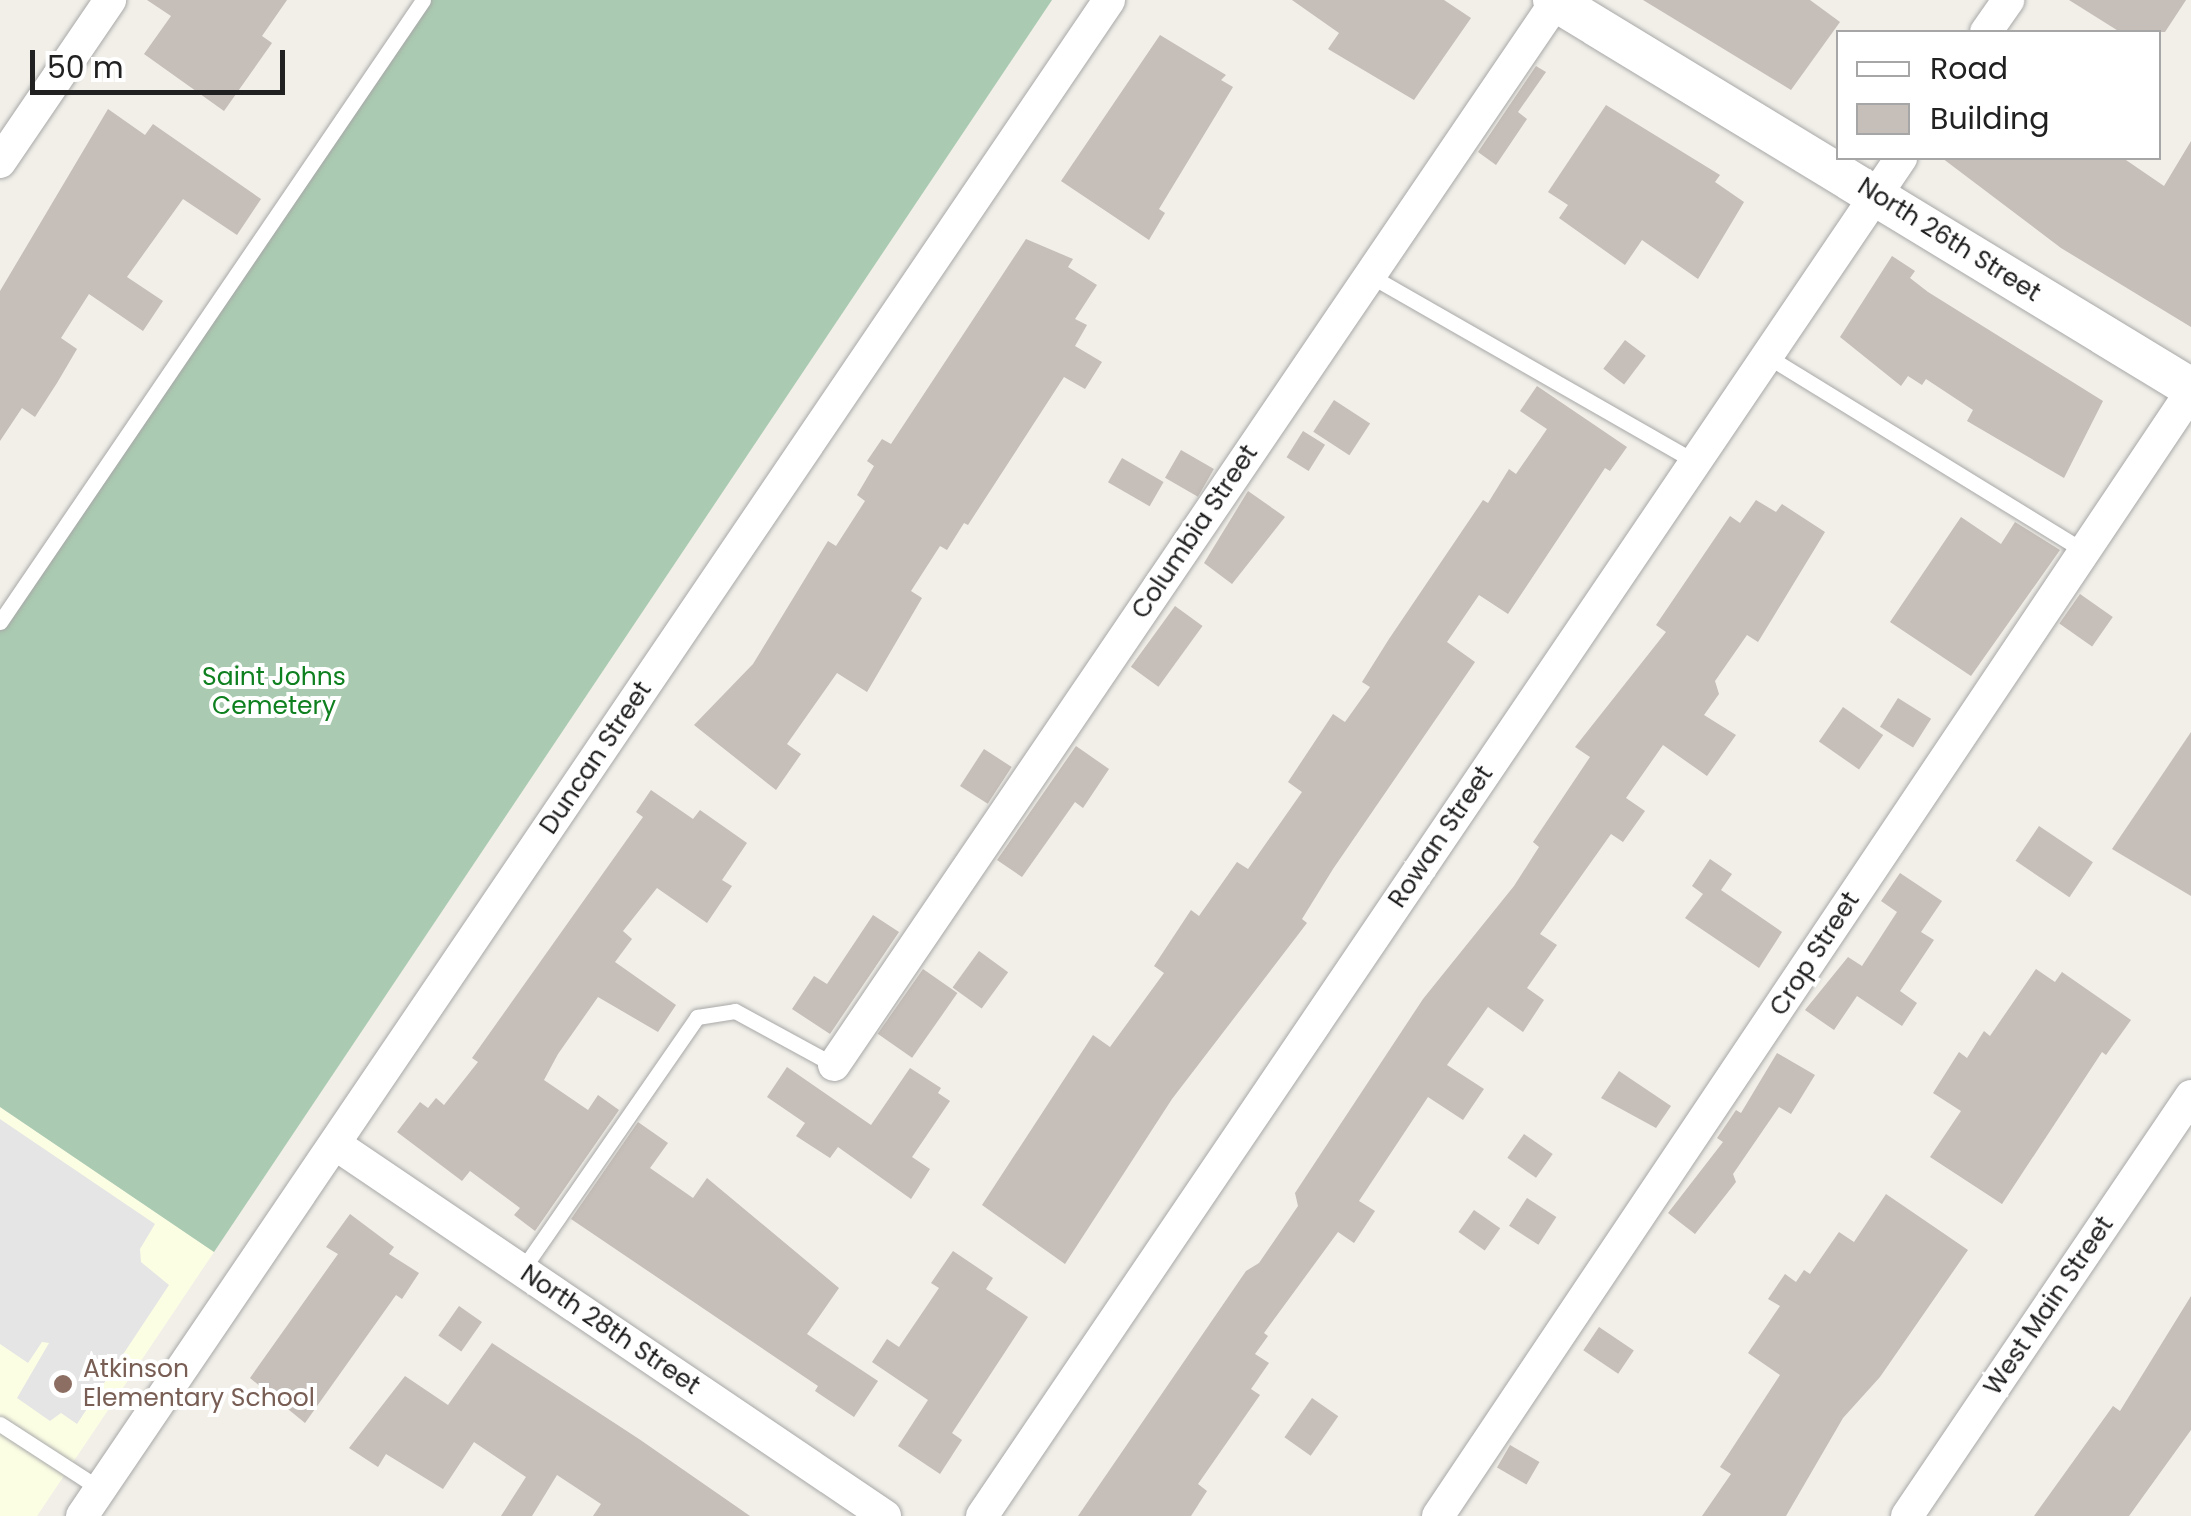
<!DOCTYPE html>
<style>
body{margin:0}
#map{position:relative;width:2191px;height:1516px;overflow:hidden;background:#f1efe8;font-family:Poppins,sans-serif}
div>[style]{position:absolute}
.education>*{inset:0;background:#fcfee4}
.cemetery>*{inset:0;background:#aacab1}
.parking>*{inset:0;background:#e5e5e5}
.building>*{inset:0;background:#c6beb8;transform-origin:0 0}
.roads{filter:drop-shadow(0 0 2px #a8a8a8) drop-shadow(0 0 2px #a8a8a8)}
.service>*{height:15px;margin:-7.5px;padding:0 7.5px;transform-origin:7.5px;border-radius:7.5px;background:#fff}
.minor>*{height:32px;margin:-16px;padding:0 16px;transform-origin:16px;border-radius:16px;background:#fff}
.tertiary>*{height:40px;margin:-20px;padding:0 20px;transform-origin:20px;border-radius:20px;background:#fff}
.dots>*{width:28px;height:28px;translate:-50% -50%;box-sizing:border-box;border:5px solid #fff;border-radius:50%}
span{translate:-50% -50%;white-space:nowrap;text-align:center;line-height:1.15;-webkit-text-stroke:8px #fff;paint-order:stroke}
.street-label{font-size:25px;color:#212121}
.park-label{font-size:25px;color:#0f8020}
.education-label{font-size:25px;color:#785e54}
.left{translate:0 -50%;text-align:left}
.legend{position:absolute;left:1836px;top:30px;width:325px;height:130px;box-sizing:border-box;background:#fff;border:2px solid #a6a6a6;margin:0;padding:12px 18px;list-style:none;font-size:30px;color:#212121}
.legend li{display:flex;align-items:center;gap:20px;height:50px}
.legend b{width:50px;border:2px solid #a6a6a6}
.scale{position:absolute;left:30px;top:50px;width:255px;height:45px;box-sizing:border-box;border:5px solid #212121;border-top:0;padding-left:12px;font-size:30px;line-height:35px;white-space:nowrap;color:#212121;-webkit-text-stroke:8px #fff;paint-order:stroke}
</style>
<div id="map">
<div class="education">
<i style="clip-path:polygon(0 1107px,214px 1252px,37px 1516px,0 1516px)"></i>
</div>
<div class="cemetery">
<i style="clip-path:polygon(430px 0,1052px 0,214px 1252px,0 1107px,0 630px)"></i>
</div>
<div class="parking">
<i style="clip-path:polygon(0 1119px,155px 1224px,140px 1249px,141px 1262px,169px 1285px,77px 1424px,61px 1413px,50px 1421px,17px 1398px,49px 1343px,42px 1342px,28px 1363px,0 1344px)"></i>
</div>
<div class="building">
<i style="clip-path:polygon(147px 0,287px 0,262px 36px,272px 43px,224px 111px,144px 54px,171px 16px)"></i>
<i style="clip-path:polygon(1292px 0,1444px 0,1471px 18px,1414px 100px,1328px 49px,1339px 33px)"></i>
<i style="clip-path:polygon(1643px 0,1810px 0,1840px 22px,1791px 90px)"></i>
<i style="clip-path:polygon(2069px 0,2186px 0,2165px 32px,2120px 32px)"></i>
<i style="clip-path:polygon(1160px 35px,1226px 75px,1221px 80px,1233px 87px,1159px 209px,1165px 213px,1149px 240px,1061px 181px)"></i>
<i style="clip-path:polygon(1536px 66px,1546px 72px,1518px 112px,1527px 119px,1496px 165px,1478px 152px)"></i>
<i style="clip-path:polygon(1606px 105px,1720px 175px,1715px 182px,1744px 202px,1698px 279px,1642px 240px,1625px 265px,1559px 218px,1568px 205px,1548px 192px)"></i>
<i style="clip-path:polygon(108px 109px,145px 135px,153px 124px,261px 199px,237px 235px,183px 199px,127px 277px,163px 301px,143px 331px,89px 294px,61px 338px,77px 349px,57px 383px,35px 417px,22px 408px,0 441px,0 291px)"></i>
<i style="clip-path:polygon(2191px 141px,2191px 327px,2061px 248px,1942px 158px,2123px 158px,2164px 186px)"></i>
<i style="clip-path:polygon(1026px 239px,1073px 259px,1068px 267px,1097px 285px,1075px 319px,1087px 325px,1075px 346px,1102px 362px,1085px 389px,1064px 377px,968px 525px,964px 523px,947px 550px,940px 546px,911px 591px,922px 598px,867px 692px,837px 673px,787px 744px,801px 754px,776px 790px,694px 725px,753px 664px,828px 541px,836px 546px,865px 501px,857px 495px,874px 466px,867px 461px,882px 439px,891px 444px)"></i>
<i style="clip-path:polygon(1892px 256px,1915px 271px,1910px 278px,1928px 292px,2103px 401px,2064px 478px,1967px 421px,1973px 410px,1926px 379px,1922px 385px,1908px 376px,1901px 386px,1840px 337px)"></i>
<i style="left:1625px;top:340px;width:26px;height:36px;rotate:37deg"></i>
<i style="clip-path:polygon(1537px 386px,1627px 447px,1610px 471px,1605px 468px,1508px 614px,1479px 595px,1447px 642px,1475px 662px,1333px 869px,1302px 919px,1307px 923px,1172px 1099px,1065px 1264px,982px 1205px,1093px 1035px,1110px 1047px,1164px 973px,1154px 966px,1191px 910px,1199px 916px,1237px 862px,1248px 869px,1302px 792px,1288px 782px,1333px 714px,1345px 722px,1370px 687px,1362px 682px,1389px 639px,1483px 500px,1488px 503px,1509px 469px,1516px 474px,1547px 429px,1520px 411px)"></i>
<i style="left:1334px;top:400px;width:43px;height:38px;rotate:33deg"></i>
<i style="left:1303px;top:431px;width:26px;height:31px;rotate:32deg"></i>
<i style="left:1181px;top:450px;width:38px;height:32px;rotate:30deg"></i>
<i style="left:1122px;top:458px;width:48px;height:28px;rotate:30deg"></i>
<i style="clip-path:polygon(1248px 491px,1285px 517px,1232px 584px,1204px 563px)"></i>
<i style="clip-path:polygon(1756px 500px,1776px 512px,1782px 504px,1825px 532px,1758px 642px,1747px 635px,1715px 681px,1719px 694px,1704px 715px,1736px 735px,1707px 776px,1663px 745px,1626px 798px,1645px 811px,1623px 842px,1611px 834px,1540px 934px,1557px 945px,1527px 988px,1544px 1000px,1523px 1032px,1488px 1007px,1447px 1065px,1484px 1089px,1463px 1120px,1428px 1097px,1359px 1201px,1375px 1211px,1354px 1243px,1338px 1232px,1264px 1333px,1268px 1336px,1255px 1354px,1269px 1363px,1251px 1389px,1260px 1395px,1198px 1484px,1207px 1491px,1191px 1516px,1078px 1516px,1246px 1271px,1259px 1263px,1298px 1206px,1295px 1193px,1423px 999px,1514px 886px,1539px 847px,1533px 842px,1590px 757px,1575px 747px,1666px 632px,1656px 625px,1730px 516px,1740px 523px)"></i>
<i style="clip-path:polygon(1961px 517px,2001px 544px,2015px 522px,2060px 550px,1971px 676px,1890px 622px)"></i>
<i style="left:2080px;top:594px;width:40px;height:36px;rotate:35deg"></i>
<i style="left:1175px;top:606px;width:34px;height:75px;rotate:36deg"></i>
<i style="left:1898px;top:698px;width:39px;height:34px;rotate:32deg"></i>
<i style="left:1843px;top:707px;width:49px;height:42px;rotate:35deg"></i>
<i style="clip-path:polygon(2191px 732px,2191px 896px,2112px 849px)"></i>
<i style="clip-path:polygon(1076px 746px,1109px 769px,1083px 808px,1075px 802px,1022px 877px,997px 860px)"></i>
<i style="left:984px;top:749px;width:33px;height:44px;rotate:33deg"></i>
<i style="clip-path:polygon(651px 790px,693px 819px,700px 810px,747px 843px,722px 880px,732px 886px,707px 923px,657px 888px,623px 931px,632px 939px,615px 962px,676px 1005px,658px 1032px,598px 997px,558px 1054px,544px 1080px,588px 1110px,598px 1095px,619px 1110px,535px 1231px,514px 1215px,520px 1208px,470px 1171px,462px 1181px,397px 1132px,420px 1102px,428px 1108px,436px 1098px,444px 1105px,478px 1062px,472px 1058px,643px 817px,636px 812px)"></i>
<i style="left:2039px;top:826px;width:65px;height:42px;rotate:34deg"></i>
<i style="clip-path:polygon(1710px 859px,1732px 874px,1721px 890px,1782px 932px,1759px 968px,1685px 918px,1703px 894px,1692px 886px)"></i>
<i style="clip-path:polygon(1900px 873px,1942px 901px,1921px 932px,1934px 940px,1900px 991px,1917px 1003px,1902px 1026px,1857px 996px,1834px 1030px,1805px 1010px,1848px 957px,1862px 966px,1897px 912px,1881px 901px)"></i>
<i style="clip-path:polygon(873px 915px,899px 932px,830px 1034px,792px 1009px,814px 976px,827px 984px)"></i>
<i style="left:979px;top:951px;width:36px;height:45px;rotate:36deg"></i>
<i style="left:923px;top:969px;width:42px;height:79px;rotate:35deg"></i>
<i style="clip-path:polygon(2036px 969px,2055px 982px,2062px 972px,2131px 1020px,2106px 1055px,2102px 1052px,2002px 1204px,1930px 1157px,1961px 1111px,1933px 1093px,1959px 1052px,1967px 1058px,1984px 1031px,1990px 1036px)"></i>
<i style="clip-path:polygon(1777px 1053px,1815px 1075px,1791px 1114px,1779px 1107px,1733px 1174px,1736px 1182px,1695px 1234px,1668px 1213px,1723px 1142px,1717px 1138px,1736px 1110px,1741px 1113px)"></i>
<i style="clip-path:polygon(787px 1067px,871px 1125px,910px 1068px,941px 1088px,938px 1093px,950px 1101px,912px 1157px,930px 1169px,911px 1199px,838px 1147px,830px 1158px,796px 1136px,805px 1123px,767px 1097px)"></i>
<i style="clip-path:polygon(1619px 1071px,1671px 1106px,1656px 1128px,1601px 1098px)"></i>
<i style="clip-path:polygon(638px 1122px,668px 1143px,650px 1168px,693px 1198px,707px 1178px,839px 1288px,807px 1334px,878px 1381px,854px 1417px,815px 1391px,818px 1386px,571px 1219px)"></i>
<i style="left:1524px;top:1134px;width:35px;height:29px;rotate:35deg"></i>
<i style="clip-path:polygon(1886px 1194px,1968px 1250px,1880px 1377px,1843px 1418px,1786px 1516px,1702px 1516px,1731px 1474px,1720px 1467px,1780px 1375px,1748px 1353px,1780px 1306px,1768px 1299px,1785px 1274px,1796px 1282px,1804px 1270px,1810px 1274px,1839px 1232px,1854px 1242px)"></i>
<i style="left:1527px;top:1198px;width:35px;height:33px;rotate:33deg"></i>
<i style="left:1474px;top:1210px;width:32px;height:27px;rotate:35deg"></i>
<i style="clip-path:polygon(350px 1214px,394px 1247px,389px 1254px,419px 1273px,402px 1299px,396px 1295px,305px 1423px,250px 1378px,338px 1254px,326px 1247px)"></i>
<i style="clip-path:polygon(953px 1251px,993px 1278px,986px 1289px,1028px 1317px,952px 1433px,962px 1440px,940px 1474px,898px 1446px,928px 1400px,872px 1362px,887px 1339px,899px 1347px,939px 1288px,931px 1283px)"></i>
<i style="clip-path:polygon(2191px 1296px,2191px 1430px,2129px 1516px,2034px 1516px,2113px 1406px,2120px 1411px)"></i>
<i style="left:459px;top:1306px;width:28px;height:36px;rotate:35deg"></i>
<i style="left:1599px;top:1327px;width:42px;height:28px;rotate:34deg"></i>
<i style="clip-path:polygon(492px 1343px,639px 1439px,750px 1516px,593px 1516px,601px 1504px,557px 1475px,532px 1516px,501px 1516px,526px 1477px,474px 1442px,443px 1489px,386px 1454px,378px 1467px,349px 1448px,405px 1376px,448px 1405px)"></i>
<i style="left:1312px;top:1398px;width:32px;height:48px;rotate:35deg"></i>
<i style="left:1510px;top:1445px;width:34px;height:26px;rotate:30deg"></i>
</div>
<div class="roads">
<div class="service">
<i style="left:1369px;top:275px;width:376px;rotate:29.8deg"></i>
<i style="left:1767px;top:356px;width:374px;rotate:31.6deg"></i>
<i style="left:0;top:622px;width:752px;rotate:-55.78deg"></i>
<i style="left:522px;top:1270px;width:308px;rotate:-55.3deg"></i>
<i style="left:697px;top:1017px;width:38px;rotate:-9deg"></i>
<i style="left:735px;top:1011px;width:113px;rotate:28.6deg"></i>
<i style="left:0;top:1424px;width:119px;rotate:33deg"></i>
</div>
<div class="minor">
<i style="left:1986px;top:32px;width:39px;rotate:-55deg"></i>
<i style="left:0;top:162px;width:196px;rotate:-55.8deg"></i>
<i style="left:834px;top:1065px;width:1287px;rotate:-55.83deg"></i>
<i style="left:335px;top:1144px;width:664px;rotate:34.07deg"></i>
<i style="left:82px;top:1516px;width:1831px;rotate:-55.88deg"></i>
<i style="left:982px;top:1516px;width:1640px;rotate:-55.91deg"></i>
<i style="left:1438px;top:1516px;width:1353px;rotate:-56.18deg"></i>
<i style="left:1907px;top:1516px;width:507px;rotate:-55.93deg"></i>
</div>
<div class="tertiary">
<i style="left:1553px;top:0;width:747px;rotate:31.31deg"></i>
</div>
</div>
<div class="dots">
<i style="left:63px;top:1384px;background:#8d6e63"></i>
</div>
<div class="street-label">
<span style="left:1949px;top:240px;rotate:32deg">North 26th Street</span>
<span style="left:1195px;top:532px;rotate:-56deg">Columbia Street</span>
<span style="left:596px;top:758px;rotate:-56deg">Duncan Street</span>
<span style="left:1441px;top:837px;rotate:-56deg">Rowan Street</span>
<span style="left:1815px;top:954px;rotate:-57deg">Crop Street</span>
<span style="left:2049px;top:1306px;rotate:-56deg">West Main Street</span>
<span style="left:610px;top:1330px;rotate:34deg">North 28th Street</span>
</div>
<div class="park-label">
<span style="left:274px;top:692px">Saint Johns<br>Cemetery</span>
</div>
<div class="education-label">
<span class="left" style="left:83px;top:1384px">Atkinson<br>Elementary School</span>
</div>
<ul class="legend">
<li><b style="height:12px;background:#fff"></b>Road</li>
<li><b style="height:28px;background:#c6beb8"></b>Building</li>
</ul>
<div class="scale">50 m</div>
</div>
